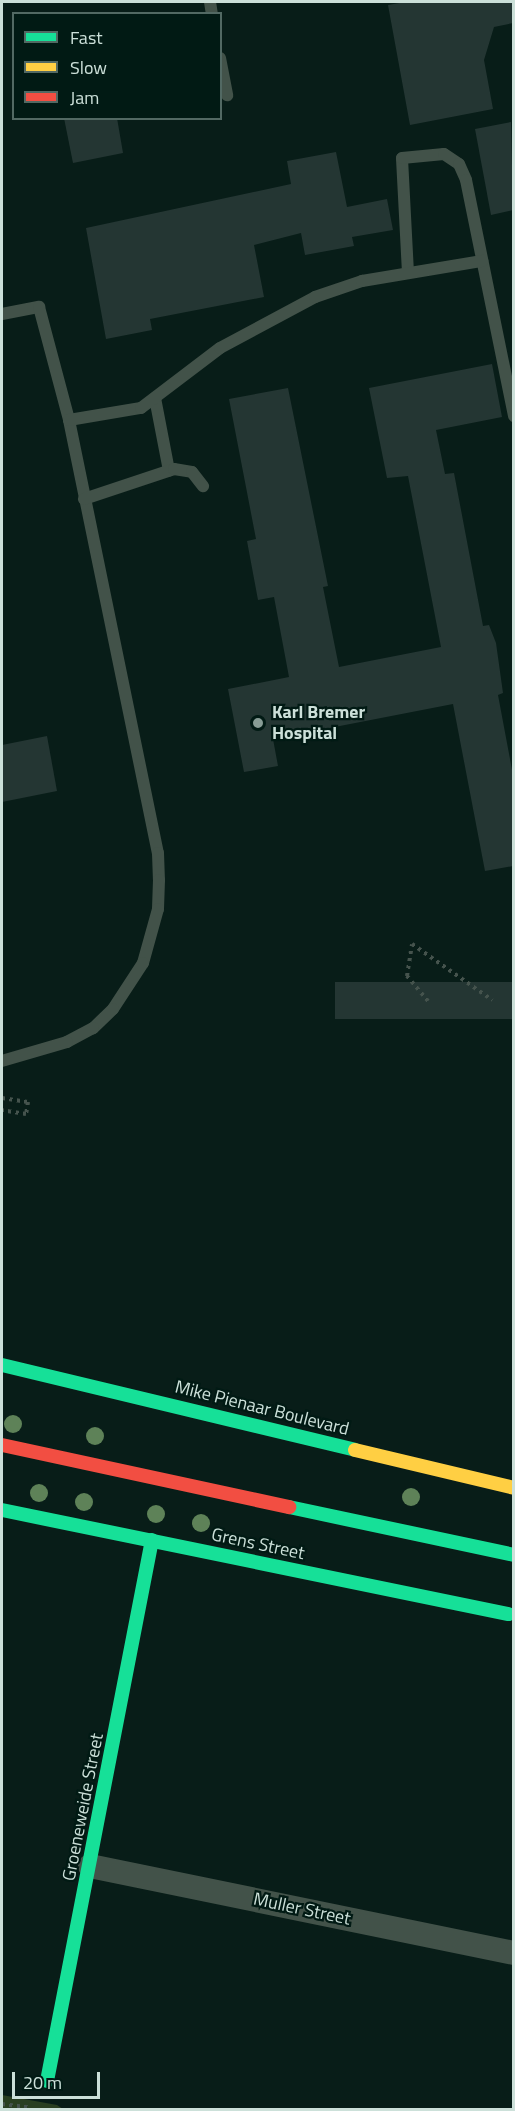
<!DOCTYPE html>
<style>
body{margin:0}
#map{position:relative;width:515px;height:2111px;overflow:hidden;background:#081d18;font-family:"Titillium Web",sans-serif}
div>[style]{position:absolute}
.green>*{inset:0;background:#293f21}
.building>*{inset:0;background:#243633;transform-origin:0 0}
.path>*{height:4px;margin-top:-2px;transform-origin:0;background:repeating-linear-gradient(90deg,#45534d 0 3px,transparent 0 7.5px)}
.lane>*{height:12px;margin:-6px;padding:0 6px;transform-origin:6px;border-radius:6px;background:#425249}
.street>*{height:24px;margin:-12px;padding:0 12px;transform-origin:12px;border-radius:12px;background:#425249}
.fast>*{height:14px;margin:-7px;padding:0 7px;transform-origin:7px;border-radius:7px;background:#16e098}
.slow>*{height:14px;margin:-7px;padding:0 7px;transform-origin:7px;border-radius:7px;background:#ffcf43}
.jam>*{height:14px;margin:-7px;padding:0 7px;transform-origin:7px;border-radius:7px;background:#f24e42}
.trees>*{width:18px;height:18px;margin:-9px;border-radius:50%;background:#5e8258}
.dots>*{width:16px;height:16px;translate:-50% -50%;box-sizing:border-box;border:3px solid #011a14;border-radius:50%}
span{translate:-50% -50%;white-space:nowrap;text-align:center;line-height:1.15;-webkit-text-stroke:4.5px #011a14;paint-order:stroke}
.poi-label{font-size:18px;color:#cce0d9;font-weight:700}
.left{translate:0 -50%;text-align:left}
.street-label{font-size:18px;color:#cce0d9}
.frame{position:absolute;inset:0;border:3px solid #cce0d9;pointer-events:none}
.legend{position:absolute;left:12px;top:12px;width:210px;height:108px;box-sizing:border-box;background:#011a14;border:2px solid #526963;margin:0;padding:8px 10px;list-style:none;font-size:18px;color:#cce0d9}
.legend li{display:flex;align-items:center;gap:12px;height:30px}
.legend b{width:30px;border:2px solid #526963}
.scale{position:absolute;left:12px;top:2072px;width:88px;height:27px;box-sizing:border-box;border:3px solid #cce0d9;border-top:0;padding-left:8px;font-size:18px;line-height:21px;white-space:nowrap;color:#cce0d9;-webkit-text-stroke:4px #011a14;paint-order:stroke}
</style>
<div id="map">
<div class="green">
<i style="clip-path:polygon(2px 2095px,57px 2105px,63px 2109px,2px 2109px)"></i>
</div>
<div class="building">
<i style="clip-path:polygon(405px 2px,513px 2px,513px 23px,494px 27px,484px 60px,493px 109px,410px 125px,388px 5px)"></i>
<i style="clip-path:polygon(64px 118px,117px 118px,123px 153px,73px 163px)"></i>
<i style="clip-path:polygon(511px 122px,513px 210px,491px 215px,475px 129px)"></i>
<i style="clip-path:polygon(336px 152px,347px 207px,387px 199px,393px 230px,352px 237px,354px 246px,305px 255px,301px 233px,254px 245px,264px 297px,150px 319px,152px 330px,106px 339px,86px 228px,291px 184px,287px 161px)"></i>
<i style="clip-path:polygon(492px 364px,502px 417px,436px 430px,445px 474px,454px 473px,483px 626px,489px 625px,496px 643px,503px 693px,498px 695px,513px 775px,513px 866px,485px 871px,453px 704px,273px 739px,278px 766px,244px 772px,228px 689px,289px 677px,274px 597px,258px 600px,247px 541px,256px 539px,229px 399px,288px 388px,328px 586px,323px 587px,339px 667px,441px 647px,408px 476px,387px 478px,369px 388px)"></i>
<i style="clip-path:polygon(47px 736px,57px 791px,2px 802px,2px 745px)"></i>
<i style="left:513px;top:982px;width:37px;height:178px;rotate:90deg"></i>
</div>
<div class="path">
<i style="left:428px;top:1001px;width:33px;rotate:-130deg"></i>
<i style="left:407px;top:976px;width:32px;rotate:-81deg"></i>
<i style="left:412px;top:944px;width:98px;rotate:35deg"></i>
<i style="left:2px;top:1098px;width:26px;rotate:9deg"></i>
<i style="left:28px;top:1102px;width:12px;rotate:99deg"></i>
<i style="left:26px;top:1114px;width:24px;rotate:-171deg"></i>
<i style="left:2px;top:2104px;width:26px;rotate:7deg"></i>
</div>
<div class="lane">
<i style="left:210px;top:2px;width:12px;rotate:81deg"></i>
<i style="left:220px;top:58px;width:38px;rotate:79deg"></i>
<i style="left:408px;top:273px;width:115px;rotate:-93deg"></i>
<i style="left:402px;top:158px;width:42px;rotate:-5.4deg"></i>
<i style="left:444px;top:154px;width:18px;rotate:34deg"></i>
<i style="left:459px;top:164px;width:17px;rotate:66deg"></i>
<i style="left:466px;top:180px;width:241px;rotate:78.5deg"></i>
<i style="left:2px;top:314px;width:38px;rotate:-11deg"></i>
<i style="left:39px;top:307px;width:117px;rotate:75.1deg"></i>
<i style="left:69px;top:420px;width:442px;rotate:78.4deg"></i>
<i style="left:158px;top:853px;width:27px;rotate:88deg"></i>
<i style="left:159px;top:880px;width:29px;rotate:92deg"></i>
<i style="left:158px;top:909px;width:56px;rotate:105.5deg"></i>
<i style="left:143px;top:963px;width:55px;rotate:123.1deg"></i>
<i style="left:113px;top:1009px;width:28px;rotate:136deg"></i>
<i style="left:93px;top:1028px;width:30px;rotate:152deg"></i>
<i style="left:67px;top:1042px;width:68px;rotate:163.7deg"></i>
<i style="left:155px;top:398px;width:74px;rotate:79.1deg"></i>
<i style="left:69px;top:420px;width:73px;rotate:-9.5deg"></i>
<i style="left:141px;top:408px;width:99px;rotate:-37.2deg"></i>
<i style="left:220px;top:348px;width:108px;rotate:-28.2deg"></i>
<i style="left:315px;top:297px;width:50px;rotate:-18.8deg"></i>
<i style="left:362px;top:281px;width:122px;rotate:-9.5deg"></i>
<i style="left:84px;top:499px;width:95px;rotate:-18.4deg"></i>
<i style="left:174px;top:469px;width:18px;rotate:9deg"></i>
<i style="left:192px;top:472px;width:18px;rotate:52deg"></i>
</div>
<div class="street">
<i style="left:90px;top:1866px;width:433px;rotate:11.6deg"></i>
</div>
<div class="fast">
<i style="left:2px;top:1365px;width:363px;rotate:13.5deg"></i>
<i style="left:289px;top:1507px;width:230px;rotate:12deg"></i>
<i style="left:2px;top:1510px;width:517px;rotate:11.61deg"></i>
<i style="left:47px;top:2081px;width:551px;rotate:-79.02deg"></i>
</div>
<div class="slow">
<i style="left:355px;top:1450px;width:163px;rotate:13.4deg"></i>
</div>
<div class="jam">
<i style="left:2px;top:1445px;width:294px;rotate:12.2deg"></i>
</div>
<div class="trees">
<i style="left:13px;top:1424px"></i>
<i style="left:95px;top:1436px"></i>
<i style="left:39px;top:1493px"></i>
<i style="left:411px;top:1497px"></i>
<i style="left:84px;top:1502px"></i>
<i style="left:156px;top:1514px"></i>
<i style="left:201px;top:1523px"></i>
</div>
<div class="dots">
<i style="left:258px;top:723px;background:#879c95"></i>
</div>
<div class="poi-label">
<span class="left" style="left:272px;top:723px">Karl Bremer<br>Hospital</span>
</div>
<div class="street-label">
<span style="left:262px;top:1408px;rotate:14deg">Mike Pienaar Boulevard</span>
<span style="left:258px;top:1544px;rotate:12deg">Grens Street</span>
<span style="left:83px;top:1807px;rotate:-79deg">Groeneweide Street</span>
<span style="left:302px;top:1909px;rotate:12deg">Muller Street</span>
</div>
<div class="frame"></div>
<ul class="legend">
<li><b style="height:8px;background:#16e098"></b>Fast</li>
<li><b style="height:8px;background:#ffcf43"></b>Slow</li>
<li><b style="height:8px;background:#f24e42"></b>Jam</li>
</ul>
<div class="scale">20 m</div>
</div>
